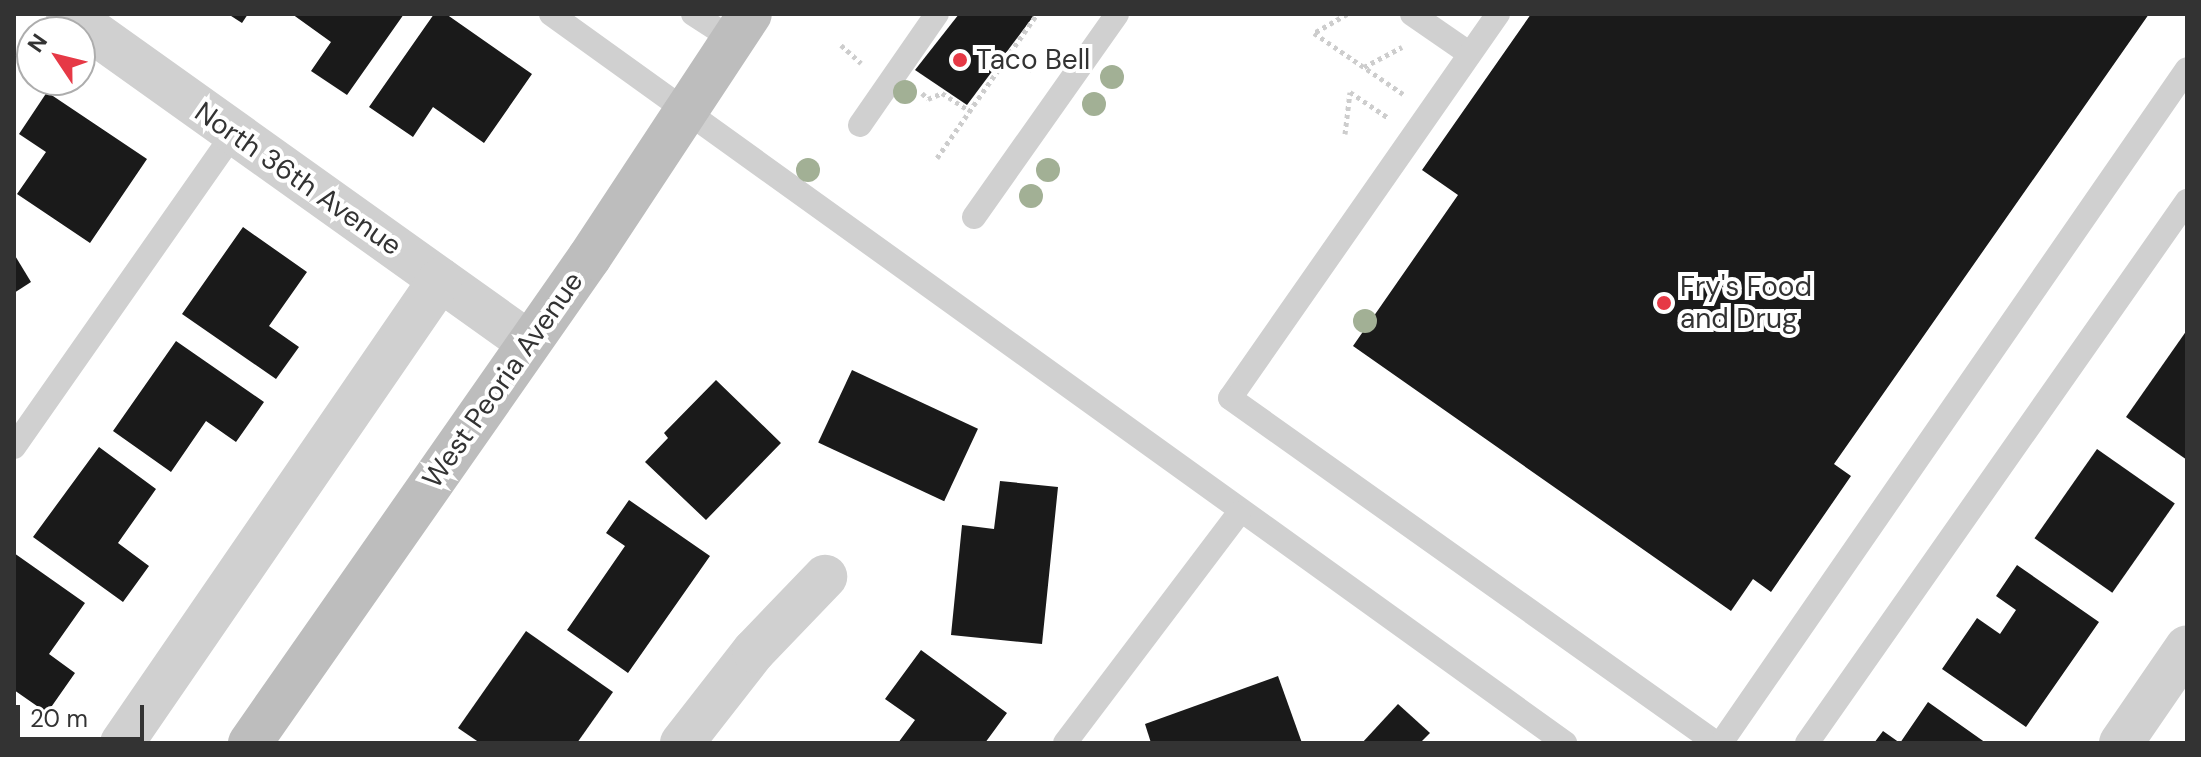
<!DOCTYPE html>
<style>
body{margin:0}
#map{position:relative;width:2201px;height:757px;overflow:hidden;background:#fff;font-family:"DM Sans",sans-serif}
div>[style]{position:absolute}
.building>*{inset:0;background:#1a1a1a;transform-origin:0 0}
.path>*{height:5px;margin-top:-2.5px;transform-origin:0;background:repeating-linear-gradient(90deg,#cdcdcd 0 4px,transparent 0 8px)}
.service>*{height:24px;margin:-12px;padding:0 12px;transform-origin:12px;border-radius:12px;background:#d0d0d0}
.minor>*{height:44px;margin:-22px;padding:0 22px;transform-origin:22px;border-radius:22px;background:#d0d0d0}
.secondary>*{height:44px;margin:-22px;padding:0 22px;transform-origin:22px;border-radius:22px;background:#bdbdbd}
.trees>*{width:24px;height:24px;margin:-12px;border-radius:50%;background:#a2b095}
.dots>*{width:22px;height:22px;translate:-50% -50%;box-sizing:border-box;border:4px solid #fff;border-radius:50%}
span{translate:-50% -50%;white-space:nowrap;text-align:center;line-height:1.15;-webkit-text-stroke:8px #fff;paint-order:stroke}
.poi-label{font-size:28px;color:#333}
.left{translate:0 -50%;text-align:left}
.street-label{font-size:28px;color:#333}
.frame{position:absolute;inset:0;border:16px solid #333;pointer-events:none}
.north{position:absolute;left:16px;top:16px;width:80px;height:80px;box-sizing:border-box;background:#fff;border:2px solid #adadad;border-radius:50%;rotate:305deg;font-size:22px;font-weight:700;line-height:32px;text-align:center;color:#333}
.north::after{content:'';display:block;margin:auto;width:28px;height:36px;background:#e63946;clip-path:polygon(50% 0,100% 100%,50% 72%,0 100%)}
.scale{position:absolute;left:16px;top:705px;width:128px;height:36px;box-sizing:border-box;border:4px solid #333;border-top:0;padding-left:10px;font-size:24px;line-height:28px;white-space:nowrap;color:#333;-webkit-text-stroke:6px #fff;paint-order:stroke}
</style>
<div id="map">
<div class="building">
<i style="clip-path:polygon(228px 14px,248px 14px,242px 23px)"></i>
<i style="clip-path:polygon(292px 14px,404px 14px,347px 95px,311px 71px,331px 42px)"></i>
<i style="clip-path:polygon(434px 14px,446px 14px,532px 74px,484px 143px,433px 107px,413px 137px,369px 107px)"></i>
<i style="clip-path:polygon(959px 14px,1035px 14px,967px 105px,915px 70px)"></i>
<i style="clip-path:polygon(1531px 14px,2149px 14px,1834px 464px,1851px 476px,1771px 592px,1753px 579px,1731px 611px,1353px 346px,1458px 195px,1422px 170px)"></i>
<i style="clip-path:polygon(47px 92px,147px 159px,90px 243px,17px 194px,46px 152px,19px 134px)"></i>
<i style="clip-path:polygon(243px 227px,307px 272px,269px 326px,299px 347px,276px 379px,182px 314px)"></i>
<i style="clip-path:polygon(14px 254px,31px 282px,14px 293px)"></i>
<i style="clip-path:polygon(2187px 330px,2187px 460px,2126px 417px)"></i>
<i style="clip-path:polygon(176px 341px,264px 402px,236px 442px,206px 421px,171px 472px,113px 431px)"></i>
<i style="left:852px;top:370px;width:139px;height:80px;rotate:25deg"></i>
<i style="clip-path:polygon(716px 380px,781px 443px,706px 520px,645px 462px,668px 438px,664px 433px)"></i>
<i style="clip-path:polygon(99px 447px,156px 489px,118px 543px,149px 566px,123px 602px,33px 537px)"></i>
<i style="left:2097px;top:449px;width:95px;height:109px;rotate:35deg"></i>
<i style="clip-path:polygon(1000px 481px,1058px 487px,1042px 644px,951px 635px,962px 525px,994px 529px)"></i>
<i style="clip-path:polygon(629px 500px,710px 556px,628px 673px,567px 630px,625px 546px,606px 533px)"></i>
<i style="clip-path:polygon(14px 553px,85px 603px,49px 654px,75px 673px,47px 713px,14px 690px)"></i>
<i style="clip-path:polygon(2017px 565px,2099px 622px,2026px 727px,1942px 669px,1977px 618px,2000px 634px,2016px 610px,1996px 596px)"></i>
<i style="clip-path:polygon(526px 631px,613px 692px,577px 743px,480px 743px,458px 728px)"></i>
<i style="clip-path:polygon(921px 650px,1007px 713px,985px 743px,898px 743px,915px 720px,885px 699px)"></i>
<i style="clip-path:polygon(1278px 676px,1302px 743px,1151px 743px,1145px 724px)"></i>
<i style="clip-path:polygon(1928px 702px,1986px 743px,1874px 743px,1883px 731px,1900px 743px)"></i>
<i style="clip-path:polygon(1398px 704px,1430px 733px,1420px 743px,1362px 743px)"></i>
</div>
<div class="path">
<i style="left:1347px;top:14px;width:38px;rotate:150deg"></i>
<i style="left:1314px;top:33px;width:108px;rotate:34.4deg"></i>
<i style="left:841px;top:45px;width:27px;rotate:42deg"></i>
<i style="left:1009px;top:54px;width:31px;rotate:36deg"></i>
<i style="left:1364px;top:67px;width:43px;rotate:-27.8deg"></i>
<i style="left:922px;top:93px;width:8px;rotate:45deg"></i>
<i style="left:928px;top:99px;width:15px;rotate:-23deg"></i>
<i style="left:942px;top:93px;width:33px;rotate:33deg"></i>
<i style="left:1345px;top:134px;width:42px;rotate:-83.2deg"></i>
<i style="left:1350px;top:92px;width:45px;rotate:34deg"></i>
<i style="left:937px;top:158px;width:175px;rotate:-55.2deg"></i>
</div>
<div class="service">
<i style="left:551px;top:14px;width:1249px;rotate:35.71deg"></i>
<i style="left:693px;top:14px;width:46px;rotate:32.7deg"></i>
<i style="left:1412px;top:14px;width:70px;rotate:34.6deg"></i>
<i style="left:1498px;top:14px;width:468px;rotate:124.9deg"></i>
<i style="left:1230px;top:398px;width:596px;rotate:35.37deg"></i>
<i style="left:860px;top:125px;width:135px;rotate:-55.3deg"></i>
<i style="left:974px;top:217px;width:248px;rotate:-54.8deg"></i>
<i style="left:14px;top:447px;width:382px;rotate:-55deg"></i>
<i style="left:1065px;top:743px;width:288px;rotate:-52.9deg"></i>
<i style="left:1721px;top:743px;width:819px;rotate:-55.34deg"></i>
<i style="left:1807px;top:743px;width:662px;rotate:-54.97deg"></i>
</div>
<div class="minor">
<i style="left:68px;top:14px;width:566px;rotate:35.51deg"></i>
<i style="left:122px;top:743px;width:562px;rotate:-55.52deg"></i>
<i style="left:682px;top:743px;width:117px;rotate:-52deg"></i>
<i style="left:754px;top:651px;width:103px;rotate:-46.2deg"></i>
<i style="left:2121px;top:743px;width:116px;rotate:-55.5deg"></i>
</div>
<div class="secondary">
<i style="left:250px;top:743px;width:592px;rotate:-55.05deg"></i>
<i style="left:589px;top:258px;width:292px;rotate:-56.6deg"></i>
</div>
<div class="trees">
<i style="left:1112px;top:77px"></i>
<i style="left:905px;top:92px"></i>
<i style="left:1094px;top:104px"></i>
<i style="left:808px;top:170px"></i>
<i style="left:1048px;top:170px"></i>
<i style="left:1031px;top:196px"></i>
<i style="left:1365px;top:321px"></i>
</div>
<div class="dots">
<i style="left:960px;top:60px;background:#e63946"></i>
<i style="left:1664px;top:303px;background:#e63946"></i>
</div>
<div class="poi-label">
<span class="left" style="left:976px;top:60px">Taco Bell</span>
<span class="left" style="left:1680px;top:303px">Fry's Food<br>and Drug</span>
</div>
<div class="street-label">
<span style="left:298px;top:179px;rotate:35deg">North 36th Avenue</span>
<span style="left:503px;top:380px;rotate:-55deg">West Peoria Avenue</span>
</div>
<div class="frame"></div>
<div class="north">N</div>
<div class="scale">20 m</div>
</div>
